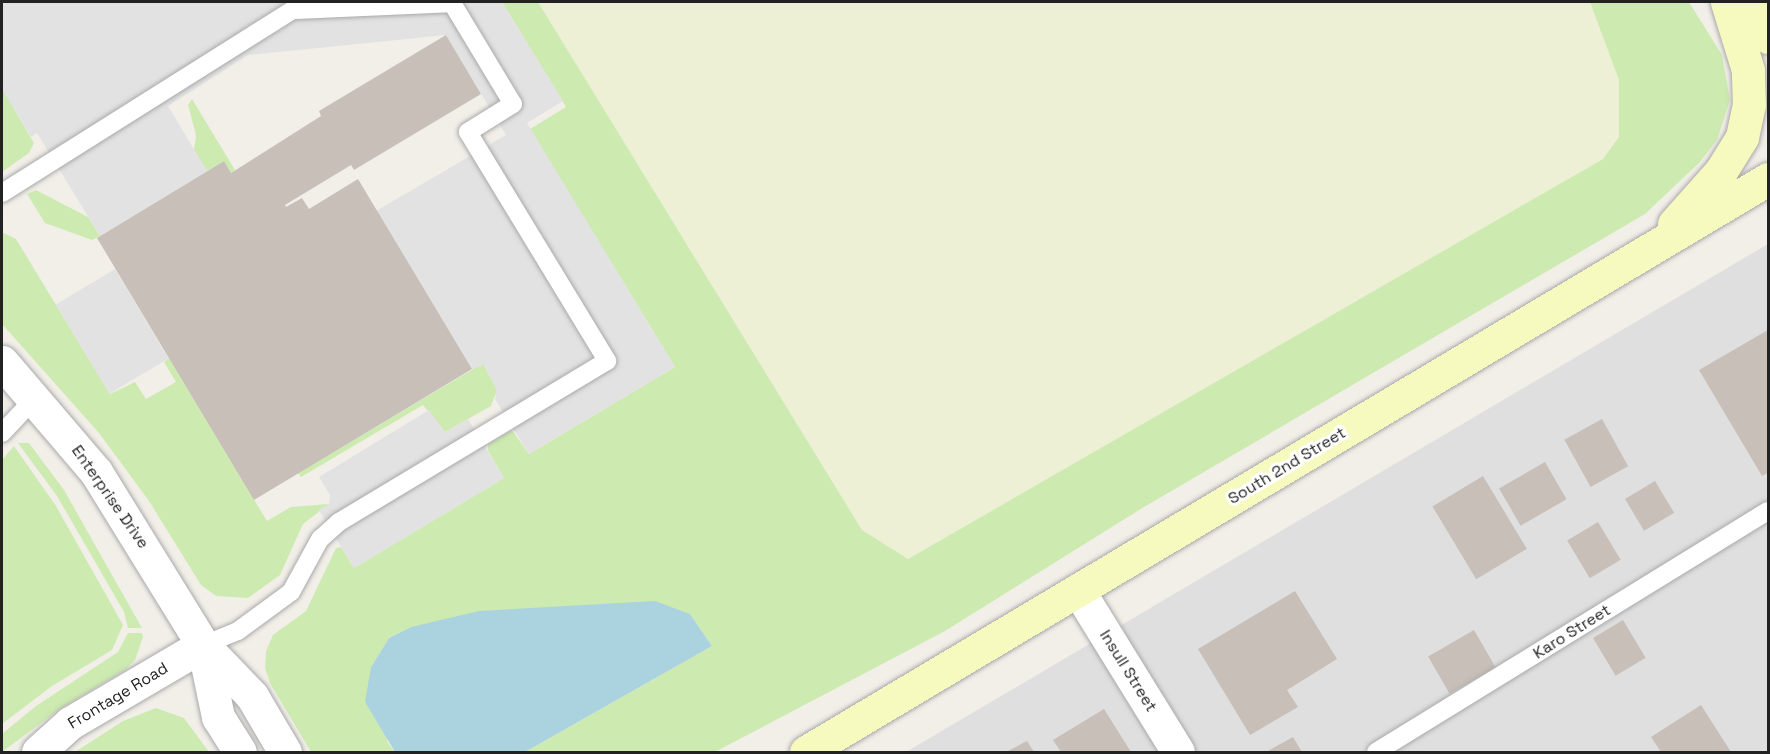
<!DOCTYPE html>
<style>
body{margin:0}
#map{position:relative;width:1770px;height:754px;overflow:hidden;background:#f2efe9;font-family:"Space Grotesk",sans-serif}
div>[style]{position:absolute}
.residential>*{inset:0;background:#e0dfdf}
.farmland>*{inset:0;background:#eef0d5}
.grass>*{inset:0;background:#cdebb0}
.parking>*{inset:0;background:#e2e2e2;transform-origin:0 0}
.water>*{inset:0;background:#aad3df}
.building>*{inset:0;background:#c7bfb8;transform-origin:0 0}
.roads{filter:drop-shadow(0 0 2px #a9a9a9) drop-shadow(0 0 2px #a9a9a9)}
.lane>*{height:18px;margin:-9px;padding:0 9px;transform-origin:9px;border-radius:9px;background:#fff}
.street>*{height:33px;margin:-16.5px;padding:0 16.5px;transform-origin:16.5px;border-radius:16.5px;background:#fff}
.secondary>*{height:33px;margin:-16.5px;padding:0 16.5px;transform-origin:16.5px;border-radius:16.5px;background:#f7fabf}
span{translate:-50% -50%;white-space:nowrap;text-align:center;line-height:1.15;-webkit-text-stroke:6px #fff;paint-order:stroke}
.street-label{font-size:16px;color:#222}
.frame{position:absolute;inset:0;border:3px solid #222;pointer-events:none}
</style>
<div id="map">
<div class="residential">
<i style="clip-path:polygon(1768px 244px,1768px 752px,906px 752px)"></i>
</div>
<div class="farmland">
<i style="clip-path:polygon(538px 2px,1590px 2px,1619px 80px,1619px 137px,1603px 159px,908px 559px,863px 531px)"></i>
</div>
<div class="grass">
<i style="clip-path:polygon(502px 2px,538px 2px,862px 530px,908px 559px,1603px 159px,1619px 137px,1619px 80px,1590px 2px,1689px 2px,1722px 55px,1730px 100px,1717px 140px,1699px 163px,1645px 214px,1144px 507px,945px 631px,715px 752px,525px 752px,712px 646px,690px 614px,411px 627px,389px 638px,371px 667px,388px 743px,395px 752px,311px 752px,270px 683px,265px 668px,266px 651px,273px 635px,306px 611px,336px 548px,341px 547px,354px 568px,504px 478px,488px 451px,488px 444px,512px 430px,529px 454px,675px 367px,530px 129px,566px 107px)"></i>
<i style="clip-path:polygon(2px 88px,34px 143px,29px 153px,2px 172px)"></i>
<i style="clip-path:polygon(192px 99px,235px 170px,231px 173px,224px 161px,207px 171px,194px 150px,196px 135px,188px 105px)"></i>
<i style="clip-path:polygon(36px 190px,88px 217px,100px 236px,92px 240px,45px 223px,27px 194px)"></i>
<i style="clip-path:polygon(2px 232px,16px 239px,110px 394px,135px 382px,146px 399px,176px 382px,164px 362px,169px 358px,267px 521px,291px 507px,329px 504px,303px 524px,280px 575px,248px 598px,216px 596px,201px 585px,149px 501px,99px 433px,2px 324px)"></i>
<i style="clip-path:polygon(480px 365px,484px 365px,497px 390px,491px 406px,445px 432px,423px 405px,301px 477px,298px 473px)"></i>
<i style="clip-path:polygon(18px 443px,29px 443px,64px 490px,142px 628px,128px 628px,124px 612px,57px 496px)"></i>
<i style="clip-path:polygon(14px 446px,56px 506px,123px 625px,112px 650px,52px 686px,2px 724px,2px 460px)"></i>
<i style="clip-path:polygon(128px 633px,142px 633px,143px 637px,135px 660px,125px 670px,61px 708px,2px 752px,2px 734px,36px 706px,118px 652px)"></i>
<i style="clip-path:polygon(156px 708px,184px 718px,209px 752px,75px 752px,123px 721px)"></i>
</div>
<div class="parking">
<i style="clip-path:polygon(2px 2px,502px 2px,563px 101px,527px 123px,675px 367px,529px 454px,495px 399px,497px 390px,484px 365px,472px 369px,376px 211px,506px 135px,446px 35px,248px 55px,168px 106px,207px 171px,100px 236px,37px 133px,31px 137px,2px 88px)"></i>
<i style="left:115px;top:269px;width:104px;height:69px;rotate:59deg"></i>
<i style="clip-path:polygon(429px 410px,445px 432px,468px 419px,504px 478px,354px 568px,319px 510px,329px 504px,330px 495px,319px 477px)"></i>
</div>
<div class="water">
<i style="clip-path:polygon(655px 601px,690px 614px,712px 646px,525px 752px,395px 752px,365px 702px,371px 667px,389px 638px,411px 627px,479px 611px)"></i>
</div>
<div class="building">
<i style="clip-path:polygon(446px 35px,481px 94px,354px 170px,351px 165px,285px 205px,286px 207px,302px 198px,309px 209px,358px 179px,472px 369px,254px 500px,97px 238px,224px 161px,231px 173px,321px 116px,319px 111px)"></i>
<i style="clip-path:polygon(1768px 330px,1768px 473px,1762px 476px,1699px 370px)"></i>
<i style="left:1602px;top:419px;width:54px;height:43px;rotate:61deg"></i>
<i style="left:1545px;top:462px;width:43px;height:53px;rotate:60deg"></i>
<i style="left:1483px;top:476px;width:85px;height:59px;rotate:59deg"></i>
<i style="left:1655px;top:481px;width:37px;height:35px;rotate:59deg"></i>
<i style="left:1598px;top:522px;width:44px;height:36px;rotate:59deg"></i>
<i style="clip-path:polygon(1295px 591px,1337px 659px,1287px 690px,1298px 707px,1250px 735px,1198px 649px)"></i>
<i style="left:1623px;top:620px;width:44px;height:35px;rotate:59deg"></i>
<i style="left:1474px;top:630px;width:43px;height:53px;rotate:60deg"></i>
<i style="clip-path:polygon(1701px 705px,1731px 752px,1661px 752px,1651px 737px)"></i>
<i style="clip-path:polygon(1104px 709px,1131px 752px,1061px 752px,1053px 740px)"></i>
<i style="clip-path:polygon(1293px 737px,1302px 752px,1266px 752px)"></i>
<i style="clip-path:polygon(1027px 741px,1034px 752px,1006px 752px)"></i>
</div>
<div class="roads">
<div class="lane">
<i style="left:2px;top:193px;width:344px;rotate:-32.2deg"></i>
<i style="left:293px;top:10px;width:159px;rotate:-2.5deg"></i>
<i style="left:452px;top:3px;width:118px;rotate:58.9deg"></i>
<i style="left:513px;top:104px;width:53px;rotate:148.1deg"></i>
<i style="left:468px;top:132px;width:268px;rotate:58.7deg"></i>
<i style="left:607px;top:361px;width:313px;rotate:149deg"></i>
<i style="left:339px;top:522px;width:25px;rotate:138deg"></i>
<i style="left:320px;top:539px;width:60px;rotate:118.7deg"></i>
<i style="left:291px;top:592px;width:66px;rotate:143.7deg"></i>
<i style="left:238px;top:631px;width:38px;rotate:158deg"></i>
<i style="left:2px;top:433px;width:48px;rotate:-46.7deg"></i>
<i style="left:1376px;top:752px;width:460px;rotate:-31.6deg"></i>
</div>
<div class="street">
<i style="left:2px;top:362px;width:145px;rotate:49.5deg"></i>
<i style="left:96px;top:472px;width:203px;rotate:58.3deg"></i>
<i style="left:203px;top:645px;width:71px;rotate:46.1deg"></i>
<i style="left:252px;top:696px;width:65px;rotate:59.5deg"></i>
<i style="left:1078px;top:590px;width:190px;rotate:58.3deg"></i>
<i style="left:203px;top:645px;width:74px;rotate:78.2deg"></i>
<i style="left:218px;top:717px;width:41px;rotate:57.8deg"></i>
<i style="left:38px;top:752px;width:43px;rotate:-42.2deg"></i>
<i style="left:70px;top:723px;width:154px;rotate:-30.4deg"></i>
</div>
<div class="secondary">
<i style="left:1747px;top:2px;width:41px;rotate:59deg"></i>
<i style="left:1674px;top:224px;width:71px;rotate:-48.4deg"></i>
<i style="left:1721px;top:171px;width:40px;rotate:-58deg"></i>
<i style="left:1742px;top:137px;width:33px;rotate:-78deg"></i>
<i style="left:1749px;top:105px;width:35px;rotate:-92deg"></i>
<i style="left:1748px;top:70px;width:71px;rotate:-107.2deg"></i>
<i style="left:806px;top:752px;width:1120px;rotate:-30.78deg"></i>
</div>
</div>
<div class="street-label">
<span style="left:1287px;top:466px;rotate:-31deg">South 2nd Street</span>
<span style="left:110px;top:497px;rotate:55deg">Enterprise Drive</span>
<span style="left:1572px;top:632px;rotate:-32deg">Karo Street</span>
<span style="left:1128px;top:671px;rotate:58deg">Insull Street</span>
<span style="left:118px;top:696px;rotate:-31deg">Frontage Road</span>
</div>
<div class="frame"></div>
</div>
